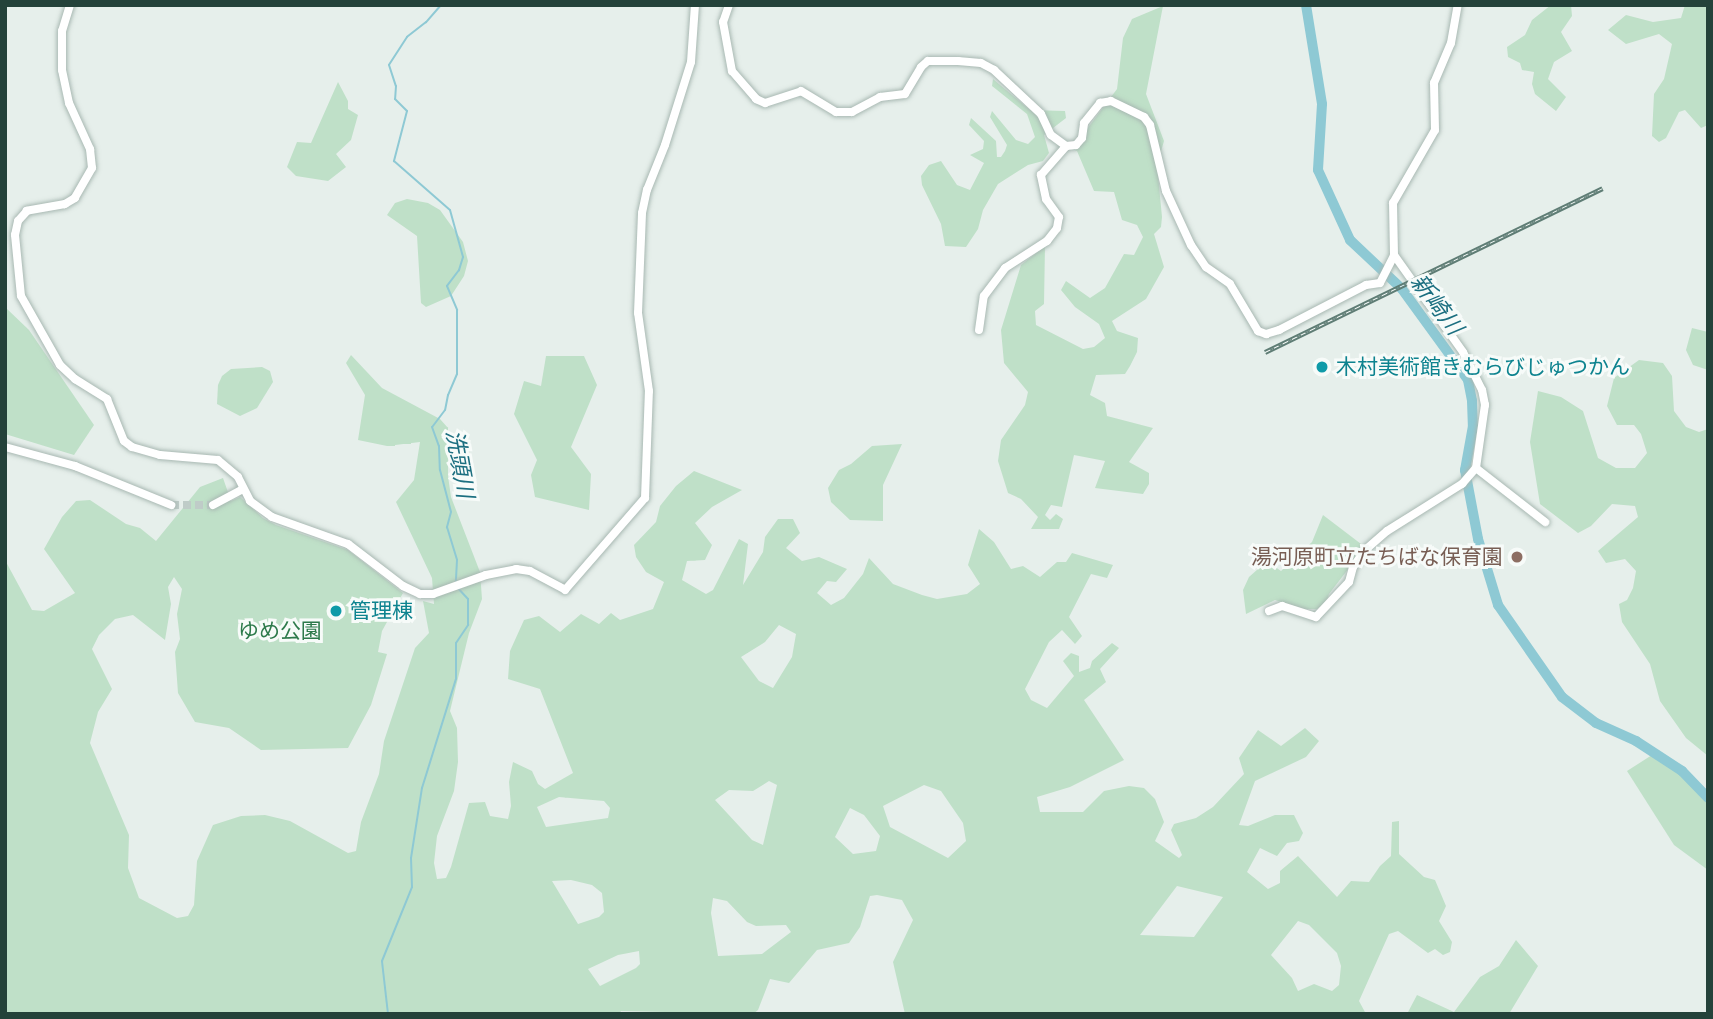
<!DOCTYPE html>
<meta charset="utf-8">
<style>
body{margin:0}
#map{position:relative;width:1713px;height:1019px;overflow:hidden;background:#e6efeb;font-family:"Work Sans","Noto Sans JP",sans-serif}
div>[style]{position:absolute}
.green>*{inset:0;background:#bfe0c8}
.stream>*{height:2px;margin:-1px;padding:0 1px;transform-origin:1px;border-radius:1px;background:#8ec9d4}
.river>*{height:10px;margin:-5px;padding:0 5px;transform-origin:5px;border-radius:5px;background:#8ec9d4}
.minor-tunnel>*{height:8px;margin-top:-4px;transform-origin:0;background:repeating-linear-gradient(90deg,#bfccc8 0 8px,transparent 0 12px)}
.roads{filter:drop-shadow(0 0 2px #a8b8b2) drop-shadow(0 0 2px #a8b8b2)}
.minor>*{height:8px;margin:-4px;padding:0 4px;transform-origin:4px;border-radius:4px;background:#fff}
.rail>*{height:4.5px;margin-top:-2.25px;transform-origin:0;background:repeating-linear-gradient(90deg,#f7fbf9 0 5px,#5f7d75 0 10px);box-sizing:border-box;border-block:2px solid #5f7d75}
.dots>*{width:19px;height:19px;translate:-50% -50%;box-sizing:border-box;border:4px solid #f7fbf9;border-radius:50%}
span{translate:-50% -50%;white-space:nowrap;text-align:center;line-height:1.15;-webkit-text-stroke:6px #f7fbf9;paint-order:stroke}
.culture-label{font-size:21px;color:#0d838f}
.left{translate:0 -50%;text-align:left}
.education-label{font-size:21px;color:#785e54}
.right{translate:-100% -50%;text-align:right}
.park-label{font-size:21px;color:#2d7a4b}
.water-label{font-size:23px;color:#1c6f80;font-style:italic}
.frame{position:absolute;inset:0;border:7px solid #24423a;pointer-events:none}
</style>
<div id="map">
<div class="green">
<i style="clip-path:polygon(1551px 5px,1571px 5px,1572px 16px,1561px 32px,1572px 51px,1554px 62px,1548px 79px,1566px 97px,1556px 111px,1535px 94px,1532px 84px,1534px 72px,1522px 70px,1520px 63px,1508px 57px,1507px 47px,1525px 35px,1532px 20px)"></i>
<i style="clip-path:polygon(1685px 5px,1708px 5px,1708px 125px,1701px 128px,1685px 110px,1679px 112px,1666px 138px,1659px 142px,1652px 136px,1654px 94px,1664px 79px,1672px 44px,1659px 34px,1626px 44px,1608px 30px,1626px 15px,1653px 22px,1681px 18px)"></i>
<i style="clip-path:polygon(1163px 6px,1146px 94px,1164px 141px,1157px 165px,1162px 217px,1161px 227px,1154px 234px,1164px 267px,1146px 299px,1112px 321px,1117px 331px,1138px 338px,1137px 352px,1130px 366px,1125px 374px,1096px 375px,1090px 395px,1105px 403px,1107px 416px,1153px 428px,1129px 462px,1149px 473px,1149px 484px,1143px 494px,1095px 488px,1105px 461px,1074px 455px,1062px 507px,1051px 505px,1045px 515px,1050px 520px,1056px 514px,1063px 519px,1059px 529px,1031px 529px,1038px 517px,1021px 499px,1008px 493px,998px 461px,1001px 440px,1025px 405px,1028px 392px,1004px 363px,1001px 330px,1021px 265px,1045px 246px,1044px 304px,1035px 311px,1036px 325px,1083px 349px,1094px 347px,1105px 338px,1099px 324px,1075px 307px,1061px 290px,1066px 281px,1090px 298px,1105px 288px,1124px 254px,1134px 255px,1143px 237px,1137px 225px,1122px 220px,1114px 192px,1094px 191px,1077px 151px,1072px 149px,1117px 89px,1123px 38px,1132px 19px)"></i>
<i style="clip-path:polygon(993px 79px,1030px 110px,1065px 111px,1066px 118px,1044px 135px,1049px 153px,1043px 161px,1028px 165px,998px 184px,983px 210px,978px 229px,966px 247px,945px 246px,941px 224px,922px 185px,921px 176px,929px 165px,941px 161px,957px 185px,970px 190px,984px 163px,970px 155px,983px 149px,984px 141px,969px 125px,971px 118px,996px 141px,997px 157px,1001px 157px,1005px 151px,1007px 145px,990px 117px,992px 111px,1016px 140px,1028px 144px,1035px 137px,1027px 114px,992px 86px)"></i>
<i style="clip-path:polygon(338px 82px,348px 101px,348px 109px,358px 115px,351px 140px,336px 154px,346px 167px,328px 181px,296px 176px,287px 167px,297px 142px,311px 143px)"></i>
<i style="clip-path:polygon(407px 199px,428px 203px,440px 210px,463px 242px,468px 261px,464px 276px,451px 296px,426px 307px,421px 303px,417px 236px,387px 215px,395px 203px)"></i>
<i style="clip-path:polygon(5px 307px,29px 330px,94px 425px,74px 455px,5px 434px)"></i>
<i style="clip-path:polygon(1692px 328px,1708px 332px,1708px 370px,1693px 365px,1686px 350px)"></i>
<i style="clip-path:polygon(evenodd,351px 355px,382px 388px,440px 419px,448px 428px,448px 476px,451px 497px,480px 572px,482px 599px,469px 633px,450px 711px,457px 728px,458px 762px,454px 791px,437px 836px,434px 863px,437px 879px,446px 878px,451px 867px,469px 803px,485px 802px,490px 816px,508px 819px,511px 806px,509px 782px,513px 762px,532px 771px,538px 784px,545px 789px,573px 773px,540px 689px,508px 679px,510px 651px,524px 620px,539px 616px,560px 632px,581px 614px,599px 624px,611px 613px,620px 620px,653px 609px,664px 582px,646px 572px,636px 557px,634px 545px,656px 522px,660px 506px,676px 486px,694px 471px,742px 490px,712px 507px,695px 523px,712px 545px,705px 560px,687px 561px,682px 580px,706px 594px,713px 590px,739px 539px,748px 544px,743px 585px,763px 552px,765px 537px,778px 519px,793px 519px,800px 533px,786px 548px,802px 561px,819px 557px,847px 569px,836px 582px,827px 581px,817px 593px,831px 605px,844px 598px,863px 574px,869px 558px,893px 584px,922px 595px,937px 599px,967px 594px,980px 584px,968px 565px,979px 529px,994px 542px,1011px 569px,1023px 566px,1040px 577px,1057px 562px,1066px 562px,1072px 553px,1113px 565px,1107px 578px,1091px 574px,1069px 617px,1082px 636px,1075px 644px,1062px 630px,1049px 642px,1025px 689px,1031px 700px,1047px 708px,1074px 676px,1063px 661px,1071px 653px,1079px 656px,1079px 672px,1090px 668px,1092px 661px,1112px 643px,1119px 648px,1100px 669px,1106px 682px,1084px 700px,1124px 760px,1070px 787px,1037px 797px,1040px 812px,1083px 812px,1104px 791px,1129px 786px,1144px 788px,1155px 799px,1164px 822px,1155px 841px,1179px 858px,1182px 855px,1171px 830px,1174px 824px,1196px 818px,1213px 807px,1244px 774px,1239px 758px,1258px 730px,1281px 746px,1305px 728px,1319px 741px,1306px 757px,1255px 781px,1239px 825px,1248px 826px,1275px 815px,1294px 815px,1303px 833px,1299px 841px,1287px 843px,1277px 856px,1260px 848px,1247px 872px,1268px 889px,1280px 883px,1280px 871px,1298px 856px,1337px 897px,1351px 881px,1369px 882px,1380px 866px,1391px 856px,1392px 822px,1399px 821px,1399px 854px,1424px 877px,1435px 880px,1446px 906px,1439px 921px,1452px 942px,1450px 952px,1443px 955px,1435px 949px,1428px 953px,1398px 931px,1389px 934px,1359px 1001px,1366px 1014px,905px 1014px,893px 962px,913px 920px,902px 900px,877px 895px,870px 896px,860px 927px,849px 943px,817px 950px,789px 983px,770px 979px,758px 1010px,753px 1014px,621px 1011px,619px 1014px,5px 1014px,5px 560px,32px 610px,44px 611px,75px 593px,44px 549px,62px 517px,76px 501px,90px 500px,126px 524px,140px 528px,156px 541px,200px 487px,223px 478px,231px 501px,240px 497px,263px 518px,276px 525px,348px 550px,403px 593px,382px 631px,378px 652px,387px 654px,371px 705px,348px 748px,261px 750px,229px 728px,195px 722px,178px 693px,175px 652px,180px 639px,177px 614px,182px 589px,174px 577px,168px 587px,171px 604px,165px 640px,133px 615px,115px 619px,99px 635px,92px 649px,112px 689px,98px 712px,90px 743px,129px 835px,128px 868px,139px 898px,177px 918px,188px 916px,194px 905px,197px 861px,213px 825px,241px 816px,265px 815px,290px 821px,348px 853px,356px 851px,361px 822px,379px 774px,384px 741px,415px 648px,429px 633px,423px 601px,434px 604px,432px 578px,396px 502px,414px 480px,420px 442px,387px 446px,358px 440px,365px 395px,346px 363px,351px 355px,779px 625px,796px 634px,792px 657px,773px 688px,759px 681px,741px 657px,765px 642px,779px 625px,351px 355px,769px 781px,777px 785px,763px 845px,752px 840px,715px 800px,729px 790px,753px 791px,769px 781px,351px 355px,924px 785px,941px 791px,963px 823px,966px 841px,948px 858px,890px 827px,883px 806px,924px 785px,351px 355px,559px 797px,604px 801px,610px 808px,608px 818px,546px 827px,537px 807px,559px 797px,351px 355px,850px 808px,864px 815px,880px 836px,876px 851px,853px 854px,835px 837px,850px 808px,351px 355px,571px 880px,592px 885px,602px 893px,604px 912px,599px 917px,578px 924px,552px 881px,571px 880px,351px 355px,1177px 886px,1223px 897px,1194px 937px,1140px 935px,1177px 886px,351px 355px,713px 898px,727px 901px,747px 922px,756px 926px,786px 925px,791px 932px,762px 954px,718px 956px,711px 913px,713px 898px,351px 355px,1298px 921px,1309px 925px,1337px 953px,1341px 966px,1339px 985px,1332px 991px,1314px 984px,1298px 991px,1292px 978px,1271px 955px,1298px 921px,351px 355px,639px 951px,640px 964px,636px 968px,600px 986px,588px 969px,618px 955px,639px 951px)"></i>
<i style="clip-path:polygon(546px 356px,584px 356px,597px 385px,571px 447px,591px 474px,589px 510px,535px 497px,531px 475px,537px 460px,514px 414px,524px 381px,541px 386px)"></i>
<i style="clip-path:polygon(1639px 360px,1663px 363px,1672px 376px,1674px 411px,1686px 427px,1699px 432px,1708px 429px,1708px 756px,1686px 738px,1660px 701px,1650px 664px,1622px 622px,1619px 604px,1627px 600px,1633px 588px,1636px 571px,1625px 559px,1606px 563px,1598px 551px,1638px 517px,1635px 506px,1612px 504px,1591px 526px,1578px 533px,1540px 504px,1530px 442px,1538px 391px,1561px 397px,1583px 411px,1598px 458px,1616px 468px,1635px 468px,1647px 453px,1641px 434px,1634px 425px,1617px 425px,1607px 406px,1614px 378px)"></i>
<i style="clip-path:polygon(262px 367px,270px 371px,273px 382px,257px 408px,240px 416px,217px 404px,218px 385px,222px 376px,231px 369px)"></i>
<i style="clip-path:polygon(902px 444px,883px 485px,883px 521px,850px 520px,831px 502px,828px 488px,839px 470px,851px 464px,872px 446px)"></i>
<i style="clip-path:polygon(1323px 515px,1365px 547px,1329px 594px,1326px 604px,1317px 609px,1304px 609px,1275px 600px,1246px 614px,1243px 590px,1249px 577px,1267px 561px,1281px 571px,1312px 542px)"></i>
<i style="clip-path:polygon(1652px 755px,1689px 775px,1708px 792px,1708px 870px,1674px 845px,1627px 771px)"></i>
<i style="clip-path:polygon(1516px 940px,1538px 966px,1509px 1014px,1407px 1014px,1417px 995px,1454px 1012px,1480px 977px,1499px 966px)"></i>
</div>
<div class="stream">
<i style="left:441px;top:5px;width:23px;rotate:131deg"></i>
<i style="left:426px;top:22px;width:24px;rotate:142deg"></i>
<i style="left:407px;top:37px;width:33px;rotate:123deg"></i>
<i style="left:389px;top:65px;width:22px;rotate:72deg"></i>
<i style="left:396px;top:86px;width:13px;rotate:94deg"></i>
<i style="left:395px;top:99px;width:17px;rotate:45deg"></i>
<i style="left:407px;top:111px;width:52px;rotate:104.6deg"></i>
<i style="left:394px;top:161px;width:74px;rotate:41.2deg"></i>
<i style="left:450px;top:210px;width:49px;rotate:74.5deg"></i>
<i style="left:463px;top:257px;width:14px;rotate:107deg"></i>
<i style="left:459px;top:270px;width:20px;rotate:127deg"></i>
<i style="left:447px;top:286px;width:26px;rotate:67deg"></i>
<i style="left:457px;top:310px;width:64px;rotate:90deg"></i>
<i style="left:457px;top:374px;width:23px;rotate:113deg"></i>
<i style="left:448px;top:395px;width:15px;rotate:101deg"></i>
<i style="left:445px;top:410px;width:21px;rotate:127deg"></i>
<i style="left:432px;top:427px;width:20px;rotate:70deg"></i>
<i style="left:439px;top:446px;width:24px;rotate:88deg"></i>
<i style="left:440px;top:470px;width:43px;rotate:75.3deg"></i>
<i style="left:451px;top:512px;width:16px;rotate:105deg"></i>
<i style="left:447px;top:527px;width:34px;rotate:73deg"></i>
<i style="left:457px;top:560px;width:22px;rotate:93deg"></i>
<i style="left:388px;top:1014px;width:53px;rotate:-96.5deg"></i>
<i style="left:382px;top:961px;width:80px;rotate:-67.9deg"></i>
<i style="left:412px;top:887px;width:29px;rotate:-92deg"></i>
<i style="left:411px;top:858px;width:71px;rotate:-81.1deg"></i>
<i style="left:422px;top:788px;width:114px;rotate:-72.7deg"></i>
<i style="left:456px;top:679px;width:36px;rotate:-90deg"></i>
<i style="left:456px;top:643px;width:22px;rotate:-56deg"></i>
<i style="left:468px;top:625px;width:26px;rotate:-90deg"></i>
<i style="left:468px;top:599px;width:16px;rotate:-133deg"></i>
</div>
<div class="river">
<i style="left:1306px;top:5px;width:100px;rotate:80.8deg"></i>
<i style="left:1322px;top:104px;width:66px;rotate:93.5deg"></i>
<i style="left:1318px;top:170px;width:77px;rotate:65.4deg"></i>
<i style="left:1350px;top:240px;width:71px;rotate:43.3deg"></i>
<i style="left:1402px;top:289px;width:112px;rotate:54deg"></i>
<i style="left:1468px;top:380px;width:21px;rotate:79deg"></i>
<i style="left:1472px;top:401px;width:25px;rotate:88deg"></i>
<i style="left:1473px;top:426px;width:45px;rotate:100.3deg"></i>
<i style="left:1465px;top:470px;width:70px;rotate:79.3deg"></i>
<i style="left:1478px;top:539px;width:69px;rotate:73.1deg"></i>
<i style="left:1498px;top:605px;width:112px;rotate:55.2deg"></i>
<i style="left:1562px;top:697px;width:43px;rotate:37.4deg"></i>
<i style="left:1596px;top:723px;width:44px;rotate:24.2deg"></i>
<i style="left:1636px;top:741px;width:55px;rotate:33.1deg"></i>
<i style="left:1682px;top:771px;width:37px;rotate:46deg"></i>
</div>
<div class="minor-tunnel">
<i style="left:171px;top:505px;width:42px"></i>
</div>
<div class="roads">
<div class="minor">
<i style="left:70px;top:5px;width:27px;rotate:107deg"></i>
<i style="left:62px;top:31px;width:39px;rotate:90deg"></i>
<i style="left:62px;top:70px;width:34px;rotate:78deg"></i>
<i style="left:69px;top:103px;width:51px;rotate:65.5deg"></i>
<i style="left:90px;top:149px;width:19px;rotate:84deg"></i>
<i style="left:92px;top:168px;width:34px;rotate:120deg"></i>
<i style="left:75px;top:198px;width:12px;rotate:149deg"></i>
<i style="left:65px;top:204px;width:39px;rotate:170deg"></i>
<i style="left:27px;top:211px;width:13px;rotate:132deg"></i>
<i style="left:18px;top:221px;width:14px;rotate:102deg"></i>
<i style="left:15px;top:235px;width:61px;rotate:84.4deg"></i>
<i style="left:21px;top:296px;width:79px;rotate:60.5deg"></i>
<i style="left:60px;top:365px;width:21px;rotate:43deg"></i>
<i style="left:75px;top:379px;width:38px;rotate:32deg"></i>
<i style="left:107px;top:399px;width:45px;rotate:68deg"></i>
<i style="left:124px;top:441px;width:10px;rotate:37deg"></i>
<i style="left:132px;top:447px;width:29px;rotate:16deg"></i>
<i style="left:160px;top:455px;width:58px;rotate:4.9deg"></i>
<i style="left:218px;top:460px;width:26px;rotate:40deg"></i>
<i style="left:238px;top:477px;width:27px;rotate:63deg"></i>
<i style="left:250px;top:501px;width:27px;rotate:36deg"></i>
<i style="left:272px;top:517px;width:81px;rotate:19.6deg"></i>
<i style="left:348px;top:544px;width:69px;rotate:37.4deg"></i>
<i style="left:403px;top:586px;width:19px;rotate:25deg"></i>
<i style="left:420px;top:594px;width:13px"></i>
<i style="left:433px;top:594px;width:56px;rotate:-19.7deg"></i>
<i style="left:486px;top:575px;width:31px;rotate:-11deg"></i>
<i style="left:516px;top:569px;width:14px;rotate:8deg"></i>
<i style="left:530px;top:571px;width:40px;rotate:28deg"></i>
<i style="left:565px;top:590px;width:122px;rotate:-49deg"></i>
<i style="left:645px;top:498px;width:107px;rotate:-87.9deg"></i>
<i style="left:649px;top:391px;width:79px;rotate:-98deg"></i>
<i style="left:638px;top:313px;width:100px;rotate:-87.7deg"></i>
<i style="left:642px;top:213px;width:24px;rotate:-78deg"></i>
<i style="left:647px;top:190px;width:48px;rotate:-68.2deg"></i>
<i style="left:665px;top:145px;width:87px;rotate:-72.6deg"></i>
<i style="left:691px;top:62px;width:57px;rotate:-86deg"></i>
<i style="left:729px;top:5px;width:18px;rotate:109deg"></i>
<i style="left:723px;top:22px;width:50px;rotate:79.6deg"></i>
<i style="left:732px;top:71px;width:37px;rotate:49deg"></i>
<i style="left:756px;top:99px;width:10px;rotate:24deg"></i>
<i style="left:765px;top:103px;width:38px;rotate:-18deg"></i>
<i style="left:801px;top:91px;width:41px;rotate:31deg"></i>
<i style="left:836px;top:112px;width:16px"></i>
<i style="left:852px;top:112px;width:32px;rotate:-28deg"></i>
<i style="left:880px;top:97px;width:25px;rotate:-7deg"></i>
<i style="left:905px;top:94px;width:31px;rotate:-59deg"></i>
<i style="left:921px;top:67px;width:9px;rotate:-41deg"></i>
<i style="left:928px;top:61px;width:30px"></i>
<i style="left:958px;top:61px;width:23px;rotate:5deg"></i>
<i style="left:981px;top:63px;width:15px;rotate:28deg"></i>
<i style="left:994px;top:70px;width:64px;rotate:43.1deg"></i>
<i style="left:1041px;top:114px;width:23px;rotate:65deg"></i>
<i style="left:1051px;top:135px;width:19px;rotate:36deg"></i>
<i style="left:1066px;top:146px;width:10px;rotate:-6deg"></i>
<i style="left:1076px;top:145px;width:9px;rotate:-49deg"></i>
<i style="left:1082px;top:138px;width:15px;rotate:-82deg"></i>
<i style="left:1084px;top:123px;width:26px;rotate:-51deg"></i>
<i style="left:1100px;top:103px;width:11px;rotate:-10deg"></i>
<i style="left:1111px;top:101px;width:37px;rotate:26deg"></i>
<i style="left:1144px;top:117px;width:10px;rotate:53deg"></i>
<i style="left:1150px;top:125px;width:68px;rotate:76.4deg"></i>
<i style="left:1166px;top:191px;width:60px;rotate:65.2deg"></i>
<i style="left:1191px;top:245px;width:27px;rotate:56deg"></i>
<i style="left:1206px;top:267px;width:29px;rotate:35deg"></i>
<i style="left:1230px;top:284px;width:55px;rotate:59.2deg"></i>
<i style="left:1258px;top:331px;width:9px;rotate:21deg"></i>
<i style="left:1266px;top:334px;width:14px;rotate:-17deg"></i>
<i style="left:1279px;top:330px;width:98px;rotate:-27.3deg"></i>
<i style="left:1366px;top:285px;width:14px;rotate:-8deg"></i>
<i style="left:1380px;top:283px;width:31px;rotate:-63deg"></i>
<i style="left:979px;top:330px;width:34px;rotate:-82deg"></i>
<i style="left:984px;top:296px;width:35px;rotate:-53deg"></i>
<i style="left:1005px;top:268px;width:50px;rotate:-32.7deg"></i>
<i style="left:1047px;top:241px;width:16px;rotate:-52deg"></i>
<i style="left:1057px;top:228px;width:11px;rotate:-80deg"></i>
<i style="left:1059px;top:217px;width:22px;rotate:-126deg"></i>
<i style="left:1046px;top:199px;width:25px;rotate:-102deg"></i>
<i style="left:1041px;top:175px;width:38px;rotate:-49deg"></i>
<i style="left:5px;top:447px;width:73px;rotate:15.2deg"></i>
<i style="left:75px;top:466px;width:104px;rotate:22.1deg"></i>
<i style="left:1476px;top:468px;width:88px;rotate:38deg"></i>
<i style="left:213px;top:505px;width:34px;rotate:-28deg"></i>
<i style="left:1269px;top:611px;width:14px;rotate:-21deg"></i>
<i style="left:1282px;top:606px;width:36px;rotate:18deg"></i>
<i style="left:1316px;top:617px;width:48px;rotate:-46.7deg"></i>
<i style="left:1349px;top:582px;width:16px;rotate:-75deg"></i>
<i style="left:1353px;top:567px;width:19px;rotate:-55deg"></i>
<i style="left:1364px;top:551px;width:30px;rotate:-41deg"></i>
<i style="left:1387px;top:531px;width:89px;rotate:-32.1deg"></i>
<i style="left:1462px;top:484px;width:21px;rotate:-49deg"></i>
<i style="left:1476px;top:468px;width:64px;rotate:-81.9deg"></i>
<i style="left:1485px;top:405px;width:15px;rotate:-101deg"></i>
<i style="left:1482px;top:390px;width:42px;rotate:-116.6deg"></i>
<i style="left:1463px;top:352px;width:119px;rotate:-125.4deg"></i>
<i style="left:1394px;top:255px;width:52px;rotate:-91.1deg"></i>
<i style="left:1393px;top:203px;width:84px;rotate:-60.1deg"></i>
<i style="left:1435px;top:130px;width:47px;rotate:-91.2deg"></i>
<i style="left:1434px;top:83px;width:43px;rotate:-67deg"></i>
<i style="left:1451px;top:43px;width:39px;rotate:-80deg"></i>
</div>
</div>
<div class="rail">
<i style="left:1265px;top:352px;width:375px;rotate:-25.9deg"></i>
</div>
<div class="dots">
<i style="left:1322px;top:367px;background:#0f9aa8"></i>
<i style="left:1517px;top:557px;background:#8d6e63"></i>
<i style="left:336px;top:611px;background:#0f9aa8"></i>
</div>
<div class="culture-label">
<span class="left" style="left:1336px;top:367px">木村美術館きむらびじゅつかん</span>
<span class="left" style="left:350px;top:611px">管理棟</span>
</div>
<div class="education-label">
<span class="right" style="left:1503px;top:557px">湯河原町立たちばな保育園</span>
</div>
<div class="park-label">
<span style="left:280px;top:631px">ゆめ公園</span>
</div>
<div class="water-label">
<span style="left:1436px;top:305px;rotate:53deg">新崎川</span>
<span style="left:459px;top:464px;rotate:80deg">洗頭川</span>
</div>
<div class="frame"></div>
</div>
